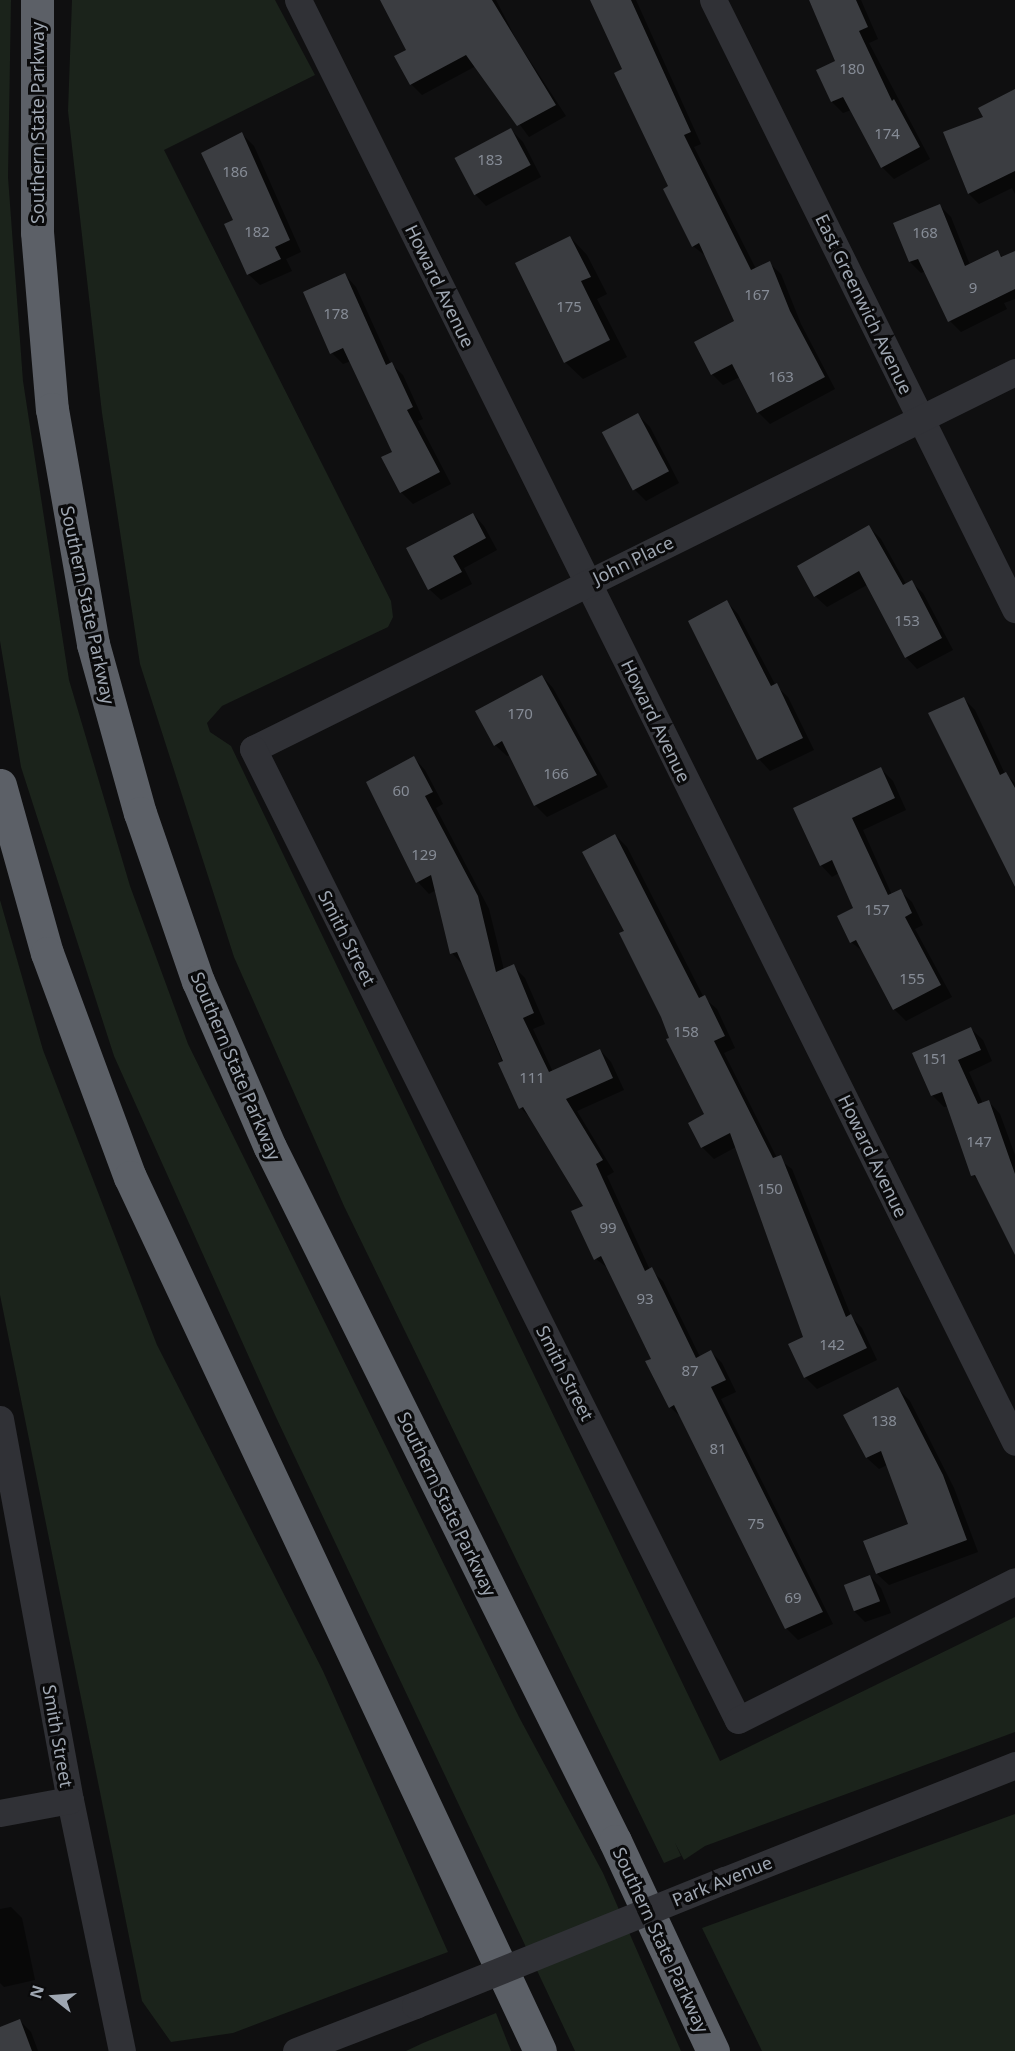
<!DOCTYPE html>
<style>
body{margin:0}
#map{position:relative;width:1015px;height:2051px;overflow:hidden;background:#0f0f10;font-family:"Noto Sans",sans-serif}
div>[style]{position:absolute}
.green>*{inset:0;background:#1b231b}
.shadow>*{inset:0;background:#0007}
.building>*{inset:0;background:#3b3d41;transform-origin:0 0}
.street>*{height:27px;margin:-13.5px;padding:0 13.5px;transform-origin:13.5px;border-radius:13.5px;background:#303136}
.highway>*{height:33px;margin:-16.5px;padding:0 16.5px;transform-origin:16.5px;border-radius:16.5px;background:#5c6067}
.street-bridge>*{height:27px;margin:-13.5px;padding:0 13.5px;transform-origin:13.5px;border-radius:13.5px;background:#303136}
span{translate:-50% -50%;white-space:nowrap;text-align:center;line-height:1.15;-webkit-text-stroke:6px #0a0a0b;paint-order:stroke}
.number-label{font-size:15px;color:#868c96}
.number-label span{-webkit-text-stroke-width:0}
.street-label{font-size:18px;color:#9fa7b2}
.north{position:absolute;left:24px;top:1967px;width:60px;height:60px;-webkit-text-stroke:4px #0a0a0b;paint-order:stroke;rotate:287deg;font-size:16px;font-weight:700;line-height:24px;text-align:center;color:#9fa7b2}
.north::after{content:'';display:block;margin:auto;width:21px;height:27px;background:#9fa7b2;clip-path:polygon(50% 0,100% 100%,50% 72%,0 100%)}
</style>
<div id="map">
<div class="green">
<i style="clip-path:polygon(0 0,11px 0,8px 177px,23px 381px,69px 680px,130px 886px,188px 1044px,519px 1717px,603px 1873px,681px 2051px,575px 2051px,275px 1415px,114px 1056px,21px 767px,0 641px)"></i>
<i style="clip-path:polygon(72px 0,275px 0,315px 75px,164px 150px,391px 601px,393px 617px,388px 627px,222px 706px,207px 723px,210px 732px,231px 746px,720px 1761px,1015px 1617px,1015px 1732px,705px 1846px,684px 1860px,675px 1843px,681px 1856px,664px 1863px,344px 1206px,234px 957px,140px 664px,102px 413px,68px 111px)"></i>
<i style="clip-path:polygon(0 900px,43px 1050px,157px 1345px,323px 1671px,448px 1952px,233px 2033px,171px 2042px,142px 2001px,0 1295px)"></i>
<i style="clip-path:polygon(1015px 1814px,1015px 2051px,762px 2051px,702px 1928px)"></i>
<i style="clip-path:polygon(496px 2013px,511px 2051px,406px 2051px,423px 2043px)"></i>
</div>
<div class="shadow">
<i style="clip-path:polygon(381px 0,496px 0,517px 41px,566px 116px,529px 137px,476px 66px,422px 95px,411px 84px,408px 50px)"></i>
<i style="clip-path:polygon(591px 0,636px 0,701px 144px,694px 147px,756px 269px,769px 263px,781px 274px,801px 324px,835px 389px,770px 424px,758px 412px,740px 377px,723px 385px,712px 374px,736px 321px,707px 257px,693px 246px,624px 70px)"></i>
<i style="clip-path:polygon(809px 0,861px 0,878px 39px,869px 43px,930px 159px,894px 179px,882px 167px,851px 110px,843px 113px,832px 102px,837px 61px)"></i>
<i style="clip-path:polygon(1015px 90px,1015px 194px,1012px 188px,979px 204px,969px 194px,945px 133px,985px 118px)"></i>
<i style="clip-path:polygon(511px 130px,523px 142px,541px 177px,486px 206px,475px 194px)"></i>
<i style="clip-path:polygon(242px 134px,254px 146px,301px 252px,286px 259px,292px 271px,260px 285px,248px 274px,236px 221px)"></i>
<i style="clip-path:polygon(940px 206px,951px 217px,970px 265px,997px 252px,1003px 257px,1015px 252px,1015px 299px,1004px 303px,1007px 309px,961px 332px,950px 321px,926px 271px,921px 273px,910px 262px,895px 224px)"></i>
<i style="clip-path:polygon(570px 237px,587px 255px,607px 294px,597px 299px,627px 357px,583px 379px,565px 362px)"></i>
<i style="clip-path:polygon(345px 275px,356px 287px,391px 364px,403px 375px,423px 419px,418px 421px,451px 484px,413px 504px,401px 492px,393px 452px,351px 361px,343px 364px,332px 353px)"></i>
<i style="clip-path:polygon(638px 415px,650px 427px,679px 483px,646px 501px,634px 489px)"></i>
<i style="clip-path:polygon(473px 514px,484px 526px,497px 550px,464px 568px,472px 584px,441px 600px,429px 589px)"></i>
<i style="clip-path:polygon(869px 527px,881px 539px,906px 584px,911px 582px,923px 593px,953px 650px,917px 669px,906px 657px,867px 585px,827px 607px,815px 596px)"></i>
<i style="clip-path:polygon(727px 602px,738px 614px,776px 686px,788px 697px,814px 750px,770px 771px,759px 759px,690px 622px)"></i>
<i style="clip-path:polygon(542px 676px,553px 688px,608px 787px,547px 817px,535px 805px,510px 755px,507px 756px,495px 745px)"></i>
<i style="clip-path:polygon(964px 699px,975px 710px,1005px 774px,1015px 783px,1015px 888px,930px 714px)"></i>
<i style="clip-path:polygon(414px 758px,425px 770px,443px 804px,436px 808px,489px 909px,504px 970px,513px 966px,525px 978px,545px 1024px,533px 1029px,553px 1072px,600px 1050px,611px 1062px,624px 1090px,577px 1111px,614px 1172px,607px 1176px,650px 1270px,663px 1281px,700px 1357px,711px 1352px,722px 1363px,736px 1392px,721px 1399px,833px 1624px,798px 1640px,787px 1629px,682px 1418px,670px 1407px,653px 1359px,609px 1269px,596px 1259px,585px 1206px,532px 1120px,521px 1108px,463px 965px,452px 953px,436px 890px,429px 894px,418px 882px,368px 783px)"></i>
<i style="clip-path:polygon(881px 769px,893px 781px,906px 810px,863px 830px,892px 895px,900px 891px,912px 902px,923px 925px,915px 929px,952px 997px,906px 1021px,894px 1009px,865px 953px,851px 942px,855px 908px,839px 873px,832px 877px,821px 865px)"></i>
<i style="clip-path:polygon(615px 835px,627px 847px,704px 998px,717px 1009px,735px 1048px,724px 1053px,777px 1158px,792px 1169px,852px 1318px,862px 1328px,877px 1360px,817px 1389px,805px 1377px,804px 1338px,736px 1147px,714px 1159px,702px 1147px,707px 1115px,626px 932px)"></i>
<i style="clip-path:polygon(971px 1029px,983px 1040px,992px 1061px,969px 1072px,983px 1104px,989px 1102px,1000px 1114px,1015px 1155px,1015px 1252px,981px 1184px,973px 1175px,948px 1106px,944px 1107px,933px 1096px,914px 1054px)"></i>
<i style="clip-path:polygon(898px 1389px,910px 1401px,954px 1488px,978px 1552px,889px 1585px,877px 1574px,910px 1525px,887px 1465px,879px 1469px,867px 1458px,846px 1416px)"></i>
<i style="clip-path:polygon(870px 1576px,881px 1588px,891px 1613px,865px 1622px,854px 1611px)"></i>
<i style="clip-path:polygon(11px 1907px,22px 1918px,35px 1980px,4px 1987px,0 1983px,0 1909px)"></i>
<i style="clip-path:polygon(20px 2021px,31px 2032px,38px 2051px,0 2051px,0 2029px)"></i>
</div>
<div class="building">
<i style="clip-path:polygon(380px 0,492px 0,556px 105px,517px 126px,466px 55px,410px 85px,394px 56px,406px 50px)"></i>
<i style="clip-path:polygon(590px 0,631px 0,691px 132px,684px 135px,751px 270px,770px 261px,790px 311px,825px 377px,757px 413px,732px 364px,711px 375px,694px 342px,734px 321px,699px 243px,692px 247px,663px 189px,668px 186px,614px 73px,622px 69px)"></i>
<i style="clip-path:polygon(809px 0,856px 0,868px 27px,859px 31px,892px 101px,894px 99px,920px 147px,881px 168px,843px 97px,831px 102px,816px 70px,835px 61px)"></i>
<i style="clip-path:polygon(1015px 89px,1015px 171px,968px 194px,943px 132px,983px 117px,978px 108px)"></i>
<i style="left:511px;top:128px;width:42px;height:64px;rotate:62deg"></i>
<i style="clip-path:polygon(242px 132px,290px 240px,275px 247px,281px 259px,247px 275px,224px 224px,233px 220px,201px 153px)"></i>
<i style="clip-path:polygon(940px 204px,965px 266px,998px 250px,1001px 257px,1015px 251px,1015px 289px,948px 322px,918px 259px,909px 262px,893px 223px)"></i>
<i style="clip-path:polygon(570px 236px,591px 277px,581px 281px,610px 340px,564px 363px,515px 263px)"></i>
<i style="clip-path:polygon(345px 273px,386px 365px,392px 362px,413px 407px,407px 410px,440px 472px,400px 493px,381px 457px,392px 452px,343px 348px,330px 354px,303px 292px)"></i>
<i style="left:638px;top:413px;width:66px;height:41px;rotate:62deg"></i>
<i style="clip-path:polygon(473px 513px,486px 538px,453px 556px,462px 572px,428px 590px,406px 548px)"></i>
<i style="clip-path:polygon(869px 525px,903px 585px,912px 580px,942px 638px,905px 658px,859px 571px,814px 597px,797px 566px)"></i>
<i style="clip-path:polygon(727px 600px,771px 686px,777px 683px,803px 738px,757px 760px,688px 621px)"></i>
<i style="clip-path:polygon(542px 675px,597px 775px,534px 806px,502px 741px,494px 746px,475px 711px)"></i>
<i style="clip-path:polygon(964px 697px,1000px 775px,1006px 772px,1015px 788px,1015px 887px,928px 713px)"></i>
<i style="clip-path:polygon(414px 756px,433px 792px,425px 796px,478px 896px,496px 972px,514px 964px,534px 1013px,523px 1018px,549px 1072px,600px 1049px,613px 1078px,566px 1099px,603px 1160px,596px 1164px,645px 1271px,652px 1267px,696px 1358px,711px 1350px,726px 1380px,711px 1387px,823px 1612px,785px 1629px,674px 1405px,669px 1408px,645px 1361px,651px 1359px,601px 1256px,594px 1260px,571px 1211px,583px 1206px,523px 1107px,519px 1109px,498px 1063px,503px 1061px,457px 952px,450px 954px,431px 875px,416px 883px,366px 782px)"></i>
<i style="clip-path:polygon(881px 767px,895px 798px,852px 818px,888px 895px,901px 889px,912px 913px,905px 917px,941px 985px,893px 1010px,856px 940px,850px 943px,837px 916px,853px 908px,832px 860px,820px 866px,793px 808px)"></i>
<i style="clip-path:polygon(615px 834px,699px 998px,705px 995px,725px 1036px,714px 1041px,773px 1158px,781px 1155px,846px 1317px,851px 1314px,867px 1348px,804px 1378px,788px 1344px,803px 1337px,730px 1133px,701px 1148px,688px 1123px,704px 1114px,666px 1039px,669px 1038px,661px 1017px,619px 933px,624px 931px,582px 852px)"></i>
<i style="clip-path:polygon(971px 1027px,981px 1050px,958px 1060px,978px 1104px,989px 1100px,1015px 1174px,1015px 1255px,975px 1175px,971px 1176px,942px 1092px,931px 1096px,912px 1053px)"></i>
<i style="clip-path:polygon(898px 1387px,943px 1475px,967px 1540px,876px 1574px,863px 1541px,908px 1524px,881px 1451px,866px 1458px,843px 1415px)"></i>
<i style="left:870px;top:1575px;width:28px;height:28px;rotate:69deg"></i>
<i style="clip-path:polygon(20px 2019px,32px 2051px,0 2051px,0 2027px)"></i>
</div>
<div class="street">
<i style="left:298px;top:0;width:1610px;rotate:63.56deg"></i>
<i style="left:713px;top:0;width:680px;rotate:63.62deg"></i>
<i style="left:1015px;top:372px;width:850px;rotate:153.68deg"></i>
<i style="left:253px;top:749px;width:1085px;rotate:63.46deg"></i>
<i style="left:738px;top:1720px;width:310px;rotate:-26.6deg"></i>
<i style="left:0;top:1419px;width:387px;rotate:79.6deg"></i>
<i style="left:70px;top:1800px;width:256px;rotate:78.3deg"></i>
<i style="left:0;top:1813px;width:71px;rotate:-10.5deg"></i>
<i style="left:725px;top:1880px;width:312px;rotate:-21.6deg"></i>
<i style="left:296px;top:2051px;width:128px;rotate:-21.1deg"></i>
</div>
<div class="highway">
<i style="left:37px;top:0;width:232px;rotate:90deg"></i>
<i style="left:37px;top:232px;width:178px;rotate:85.2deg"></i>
<i style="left:52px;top:409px;width:239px;rotate:80.1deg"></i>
<i style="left:93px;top:644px;width:175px;rotate:74.5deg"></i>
<i style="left:140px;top:813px;width:178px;rotate:71deg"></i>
<i style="left:198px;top:981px;width:181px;rotate:66.6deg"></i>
<i style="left:270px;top:1147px;width:775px;rotate:63.57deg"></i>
<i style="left:615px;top:1841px;width:232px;rotate:65deg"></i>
<i style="left:0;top:785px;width:174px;rotate:74.4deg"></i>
<i style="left:47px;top:953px;width:239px;rotate:69.7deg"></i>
<i style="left:130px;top:1177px;width:965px;rotate:64.87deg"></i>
</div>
<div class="street-bridge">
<i style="left:415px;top:2005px;width:334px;rotate:-22deg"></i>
</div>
<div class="number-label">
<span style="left:852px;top:69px">180</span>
<span style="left:887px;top:134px">174</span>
<span style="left:490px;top:160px">183</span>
<span style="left:235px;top:172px">186</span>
<span style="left:257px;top:232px">182</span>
<span style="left:925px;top:233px">168</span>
<span style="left:973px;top:288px">9</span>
<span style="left:757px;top:295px">167</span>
<span style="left:569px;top:307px">175</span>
<span style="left:336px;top:314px">178</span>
<span style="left:781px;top:377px">163</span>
<span style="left:907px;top:621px">153</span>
<span style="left:520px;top:714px">170</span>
<span style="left:556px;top:774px">166</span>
<span style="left:401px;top:791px">60</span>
<span style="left:424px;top:855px">129</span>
<span style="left:877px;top:910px">157</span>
<span style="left:912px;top:979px">155</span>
<span style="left:686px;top:1032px">158</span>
<span style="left:935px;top:1059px">151</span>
<span style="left:532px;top:1078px">111</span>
<span style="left:979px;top:1142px">147</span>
<span style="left:770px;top:1189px">150</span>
<span style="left:608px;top:1228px">99</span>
<span style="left:645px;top:1299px">93</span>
<span style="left:832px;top:1345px">142</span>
<span style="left:690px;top:1371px">87</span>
<span style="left:884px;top:1421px">138</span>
<span style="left:718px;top:1449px">81</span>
<span style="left:756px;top:1524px">75</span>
<span style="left:793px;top:1598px">69</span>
</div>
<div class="street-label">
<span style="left:37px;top:123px;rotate:-90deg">Southern State Parkway</span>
<span style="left:440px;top:286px;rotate:64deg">Howard Avenue</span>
<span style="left:864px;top:304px;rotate:64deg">East Greenwich Avenue</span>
<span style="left:633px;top:560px;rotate:-26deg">John Place</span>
<span style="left:88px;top:605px;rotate:78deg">Southern State Parkway</span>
<span style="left:656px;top:721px;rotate:64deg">Howard Avenue</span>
<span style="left:347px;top:938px;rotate:63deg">Smith Street</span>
<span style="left:236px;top:1066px;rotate:67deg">Southern State Parkway</span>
<span style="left:873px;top:1156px;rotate:64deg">Howard Avenue</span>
<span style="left:565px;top:1373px;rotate:63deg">Smith Street</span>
<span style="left:447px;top:1504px;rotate:64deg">Southern State Parkway</span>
<span style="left:58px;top:1736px;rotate:80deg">Smith Street</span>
<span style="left:722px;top:1881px;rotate:-22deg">Park Avenue</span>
<span style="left:661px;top:1940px;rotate:65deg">Southern State Parkway</span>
</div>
<div class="north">N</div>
</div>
